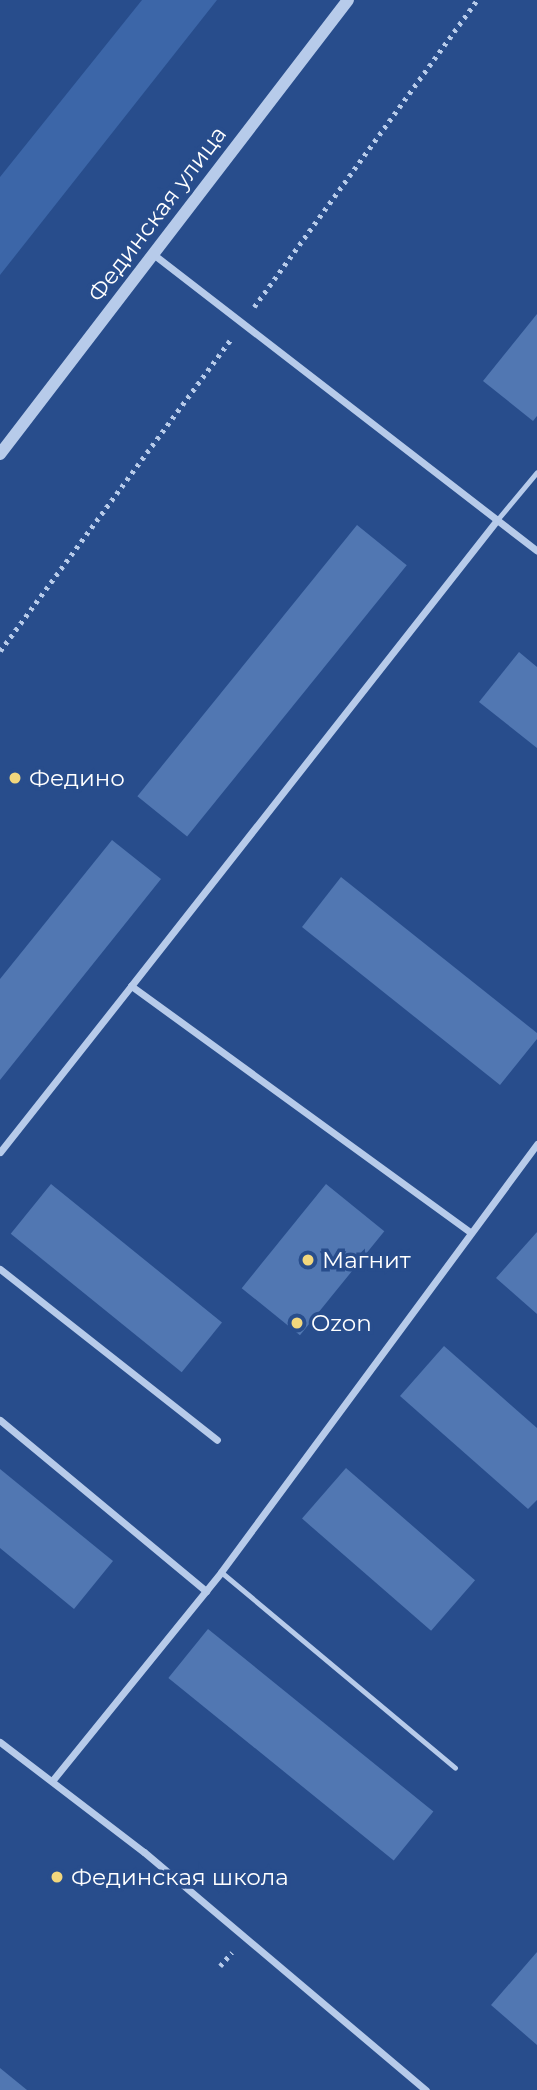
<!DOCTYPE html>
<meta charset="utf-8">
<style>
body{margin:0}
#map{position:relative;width:537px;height:2090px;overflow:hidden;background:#284d8c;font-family:Montserrat,sans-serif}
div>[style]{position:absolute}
.green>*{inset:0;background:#3c66a8}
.building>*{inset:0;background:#5177b2;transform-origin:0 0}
.path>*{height:4.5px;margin-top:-2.25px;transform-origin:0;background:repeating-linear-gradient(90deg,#b7cbea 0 3.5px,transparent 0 8.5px)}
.service>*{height:5px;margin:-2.5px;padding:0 2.5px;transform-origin:2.5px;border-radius:2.5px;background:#b7cbea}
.minor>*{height:7px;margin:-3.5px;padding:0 3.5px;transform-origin:3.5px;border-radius:3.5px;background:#b7cbea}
.tertiary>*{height:12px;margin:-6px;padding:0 6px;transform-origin:6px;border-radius:6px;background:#b7cbea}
.dots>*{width:19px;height:19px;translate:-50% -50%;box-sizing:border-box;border:4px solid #284d8c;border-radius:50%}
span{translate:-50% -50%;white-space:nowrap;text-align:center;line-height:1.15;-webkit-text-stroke:7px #284d8c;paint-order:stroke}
.street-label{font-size:23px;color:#fff}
.poi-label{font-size:23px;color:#fff}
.left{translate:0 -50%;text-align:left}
</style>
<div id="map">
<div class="green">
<i style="clip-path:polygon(142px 0,217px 0,0 275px,0 177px)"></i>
</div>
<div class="building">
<i style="clip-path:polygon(537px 314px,537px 416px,533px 421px,483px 381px)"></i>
<i style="left:357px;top:525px;width:64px;height:349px;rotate:39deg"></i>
<i style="clip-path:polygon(519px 652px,537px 667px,537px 748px,479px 702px)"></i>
<i style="clip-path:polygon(112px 840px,161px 879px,0 1080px,0 979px)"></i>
<i style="clip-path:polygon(341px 877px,537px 1033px,537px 1039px,500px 1085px,302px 927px)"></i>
<i style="left:51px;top:1184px;width:220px;height:64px;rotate:39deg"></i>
<i style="left:326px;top:1184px;width:75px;height:134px;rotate:39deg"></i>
<i style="clip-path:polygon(537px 1232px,537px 1314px,496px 1278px)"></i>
<i style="clip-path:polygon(444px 1346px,537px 1428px,537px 1500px,528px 1509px,400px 1396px)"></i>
<i style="left:346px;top:1468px;width:171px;height:67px;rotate:41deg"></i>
<i style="clip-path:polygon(0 1469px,113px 1561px,74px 1609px,0 1548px)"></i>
<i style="left:208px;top:1629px;width:290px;height:63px;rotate:39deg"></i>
<i style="clip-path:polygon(537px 1952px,537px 2045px,491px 2005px)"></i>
<i style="clip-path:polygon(0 2068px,27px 2090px,0 2090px)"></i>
</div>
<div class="path">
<i style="left:254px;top:307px;width:379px;rotate:-54deg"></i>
<i style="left:0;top:651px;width:390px;rotate:-53.5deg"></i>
<i style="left:220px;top:1966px;width:18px;rotate:-49deg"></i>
</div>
<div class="service">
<i style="left:497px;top:520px;width:62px;rotate:-50.2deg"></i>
<i style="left:221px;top:1572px;width:305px;rotate:39.9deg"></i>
</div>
<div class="minor">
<i style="left:153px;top:254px;width:485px;rotate:37.7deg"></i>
<i style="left:0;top:1152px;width:211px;rotate:-51.7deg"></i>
<i style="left:470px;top:1232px;width:419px;rotate:-144deg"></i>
<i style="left:131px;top:986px;width:593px;rotate:-51.85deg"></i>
<i style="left:0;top:1269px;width:276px;rotate:38.2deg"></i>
<i style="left:0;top:1420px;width:268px;rotate:39.7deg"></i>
<i style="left:0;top:1742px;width:181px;rotate:37.4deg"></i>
<i style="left:144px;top:1852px;width:369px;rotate:40.2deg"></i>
<i style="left:52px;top:1781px;width:269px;rotate:-51deg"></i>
<i style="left:221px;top:1572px;width:532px;rotate:-53.56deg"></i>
</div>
<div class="tertiary">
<i style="left:0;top:454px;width:572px;rotate:-52.53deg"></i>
</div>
<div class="dots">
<i style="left:15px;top:778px;background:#f2d77d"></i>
<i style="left:308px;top:1260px;background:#f2d77d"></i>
<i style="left:297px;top:1323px;background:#f2d77d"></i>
<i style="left:57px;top:1877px;background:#f2d77d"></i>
</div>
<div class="street-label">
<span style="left:157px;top:214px;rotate:-53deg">Фединская улица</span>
</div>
<div class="poi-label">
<span class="left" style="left:29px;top:778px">Федино</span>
<span class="left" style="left:322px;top:1260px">Магнит</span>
<span class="left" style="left:311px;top:1323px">Ozon</span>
<span class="left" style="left:71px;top:1877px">Фединская школа</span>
</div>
</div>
